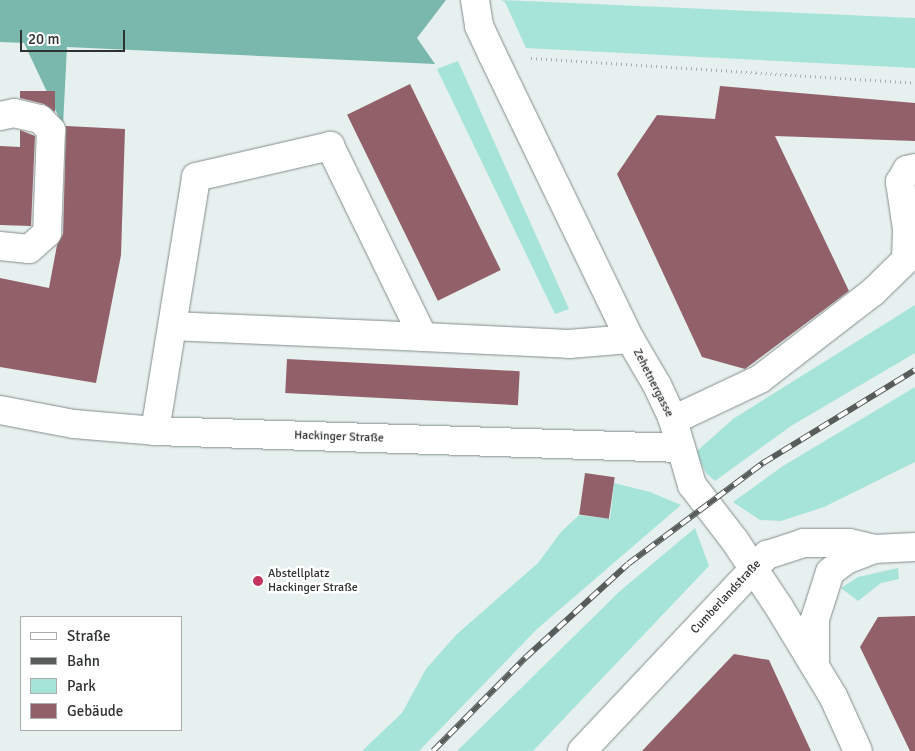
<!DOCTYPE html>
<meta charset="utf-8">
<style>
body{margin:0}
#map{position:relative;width:915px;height:751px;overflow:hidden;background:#e6f0ee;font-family:Signika,sans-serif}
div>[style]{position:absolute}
.green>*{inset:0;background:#a6e4d9}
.forest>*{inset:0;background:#7ab8ad}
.building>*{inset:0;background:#926069;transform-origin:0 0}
.path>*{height:3px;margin-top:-1.5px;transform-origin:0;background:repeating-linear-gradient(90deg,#a5adab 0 1px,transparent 0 5px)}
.roads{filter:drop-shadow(0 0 1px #848d8b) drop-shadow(0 0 1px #848d8b)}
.minor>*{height:28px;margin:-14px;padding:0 14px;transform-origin:14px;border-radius:14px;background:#fff}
.rail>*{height:5.5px;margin-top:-2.75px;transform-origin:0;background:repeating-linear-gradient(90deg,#fff 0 11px,#585d5c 0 22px);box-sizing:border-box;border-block:1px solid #585d5c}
.dots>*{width:14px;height:14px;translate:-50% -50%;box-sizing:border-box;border:2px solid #fff;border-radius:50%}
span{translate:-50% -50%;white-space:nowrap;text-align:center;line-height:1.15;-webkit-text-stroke:5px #fff;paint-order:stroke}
.street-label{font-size:12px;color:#2e3231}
.poi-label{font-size:12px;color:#2e3231}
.left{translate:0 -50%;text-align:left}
.legend{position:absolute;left:20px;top:616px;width:162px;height:115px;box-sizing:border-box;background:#fff;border:1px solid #abadad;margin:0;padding:6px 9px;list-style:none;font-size:15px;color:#2e3231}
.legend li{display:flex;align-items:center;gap:10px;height:25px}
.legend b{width:25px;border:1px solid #abadad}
.scale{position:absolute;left:20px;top:30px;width:105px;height:22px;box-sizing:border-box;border:2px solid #2e3231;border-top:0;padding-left:6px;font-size:15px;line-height:18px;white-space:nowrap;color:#2e3231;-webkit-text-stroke:4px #fff;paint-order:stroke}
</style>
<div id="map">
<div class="green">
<i style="clip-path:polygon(501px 0,915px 18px,915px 68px,526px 48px,505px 2px)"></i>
<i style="clip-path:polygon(458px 61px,569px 309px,555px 314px,437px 69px)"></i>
<i style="clip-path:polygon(915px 305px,915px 353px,791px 426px,715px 481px,706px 473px,696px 452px,733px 419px)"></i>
<i style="clip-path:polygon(915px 387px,915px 462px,824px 507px,781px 521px,760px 520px,733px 502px,783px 466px)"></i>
<i style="clip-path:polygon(614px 483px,650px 492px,681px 505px,537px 629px,419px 751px,362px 751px,402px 713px,426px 669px,456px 635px,538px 563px,561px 532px,579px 515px,610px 519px)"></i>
<i style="clip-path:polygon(695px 528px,709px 566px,533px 751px,457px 751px,620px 591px)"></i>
<i style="clip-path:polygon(898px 568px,899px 579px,881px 583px,858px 601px,841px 588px,858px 577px)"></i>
</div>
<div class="forest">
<i style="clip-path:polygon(0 0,446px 0,417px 38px,435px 64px,67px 47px,63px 126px,24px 43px,0 42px)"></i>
</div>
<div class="building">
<i style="left:410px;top:84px;width:207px;height:70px;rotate:64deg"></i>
<i style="clip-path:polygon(720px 86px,915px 103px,915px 141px,775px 136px,849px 291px,745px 369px,702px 357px,617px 174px,657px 115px,715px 119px)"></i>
<i style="clip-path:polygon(20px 91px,55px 91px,55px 112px,44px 104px,20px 98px)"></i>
<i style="clip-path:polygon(66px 126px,125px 129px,121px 255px,96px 383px,0 367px,0 278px,49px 288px,57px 245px,63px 234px)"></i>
<i style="clip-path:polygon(20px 130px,35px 136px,31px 226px,0 225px,0 146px,20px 147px)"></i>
<i style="left:287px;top:359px;width:233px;height:34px;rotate:3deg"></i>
<i style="left:585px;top:473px;width:30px;height:42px;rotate:8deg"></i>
<i style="clip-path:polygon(915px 616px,915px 751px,910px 751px,860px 647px,878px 617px)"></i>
<i style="clip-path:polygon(734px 654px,769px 660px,811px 751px,642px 751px)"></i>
</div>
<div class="path">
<i style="left:531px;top:58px;width:385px;rotate:3.7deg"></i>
</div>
<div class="roads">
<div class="minor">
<i style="left:475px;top:0;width:26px;rotate:81deg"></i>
<i style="left:479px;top:26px;width:33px;rotate:65deg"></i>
<i style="left:493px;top:56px;width:314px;rotate:64.2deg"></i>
<i style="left:630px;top:339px;width:53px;rotate:59.6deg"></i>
<i style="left:657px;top:385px;width:38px;rotate:65deg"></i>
<i style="left:673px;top:420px;width:68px;rotate:73.7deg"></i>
<i style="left:692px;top:485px;width:71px;rotate:52.5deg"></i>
<i style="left:735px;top:541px;width:79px;rotate:56.3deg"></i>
<i style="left:779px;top:607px;width:104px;rotate:58.8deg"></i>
<i style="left:833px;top:696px;width:60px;rotate:65.6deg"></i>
<i style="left:0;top:116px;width:14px;rotate:-12deg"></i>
<i style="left:14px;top:113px;width:27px;rotate:13deg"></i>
<i style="left:40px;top:119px;width:16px;rotate:45deg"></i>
<i style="left:51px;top:130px;width:103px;rotate:92.2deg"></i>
<i style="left:47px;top:233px;width:24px;rotate:138deg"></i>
<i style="left:29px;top:249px;width:29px;rotate:-174deg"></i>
<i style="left:906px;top:259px;width:30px;rotate:-88deg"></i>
<i style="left:907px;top:229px;width:48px;rotate:-98.5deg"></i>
<i style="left:900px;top:182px;width:14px;rotate:-60deg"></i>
<i style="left:907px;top:170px;width:8px;rotate:-14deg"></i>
<i style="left:173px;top:326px;width:250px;rotate:2.5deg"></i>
<i style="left:0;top:410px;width:75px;rotate:10.7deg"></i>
<i style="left:74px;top:424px;width:81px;rotate:4.9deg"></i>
<i style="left:155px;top:431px;width:526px;rotate:1.85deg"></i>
<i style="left:673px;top:420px;width:96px;rotate:-25.2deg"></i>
<i style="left:760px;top:379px;width:143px;rotate:-37.6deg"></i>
<i style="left:873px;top:292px;width:59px;rotate:-44.3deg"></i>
<i style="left:155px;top:431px;width:257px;rotate:-80.8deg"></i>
<i style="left:196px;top:177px;width:138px;rotate:-13deg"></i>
<i style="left:330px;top:146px;width:212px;rotate:64deg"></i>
<i style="left:423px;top:337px;width:146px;rotate:2.7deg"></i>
<i style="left:569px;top:344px;width:61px;rotate:-4.7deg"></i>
<i style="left:815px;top:666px;width:47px;rotate:-90deg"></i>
<i style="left:815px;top:619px;width:49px;rotate:-72.3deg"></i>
<i style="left:830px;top:572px;width:20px;rotate:-37deg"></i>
<i style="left:846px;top:560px;width:30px;rotate:-21deg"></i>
<i style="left:582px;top:751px;width:270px;rotate:-46.7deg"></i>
<i style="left:767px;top:555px;width:38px;rotate:-18deg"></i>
<i style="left:803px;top:543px;width:46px"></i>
<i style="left:849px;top:543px;width:26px;rotate:13deg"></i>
<i style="left:874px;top:549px;width:41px;rotate:-2.8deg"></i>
</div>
</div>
<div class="rail">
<i style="left:433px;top:751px;width:131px;rotate:-45.3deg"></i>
<i style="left:525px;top:658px;width:139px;rotate:-42.4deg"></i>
<i style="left:628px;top:564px;width:169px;rotate:-36.8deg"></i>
<i style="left:763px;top:463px;width:178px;rotate:-31.5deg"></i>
</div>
<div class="dots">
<i style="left:258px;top:581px;background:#c43660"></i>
</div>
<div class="street-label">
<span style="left:653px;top:383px;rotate:63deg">Zehetnergasse</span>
<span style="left:339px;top:437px;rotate:2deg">Hackinger Straße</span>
<span style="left:726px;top:597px;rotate:-47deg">Cumberlandstraße</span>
</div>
<div class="poi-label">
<span class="left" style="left:268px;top:581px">Abstellplatz<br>Hackinger Straße</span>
</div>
<ul class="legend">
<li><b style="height:6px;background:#fff"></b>Straße</li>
<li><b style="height:6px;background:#585d5c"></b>Bahn</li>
<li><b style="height:14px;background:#a6e4d9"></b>Park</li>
<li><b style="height:14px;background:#926069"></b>Gebäude</li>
</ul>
<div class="scale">20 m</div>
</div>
